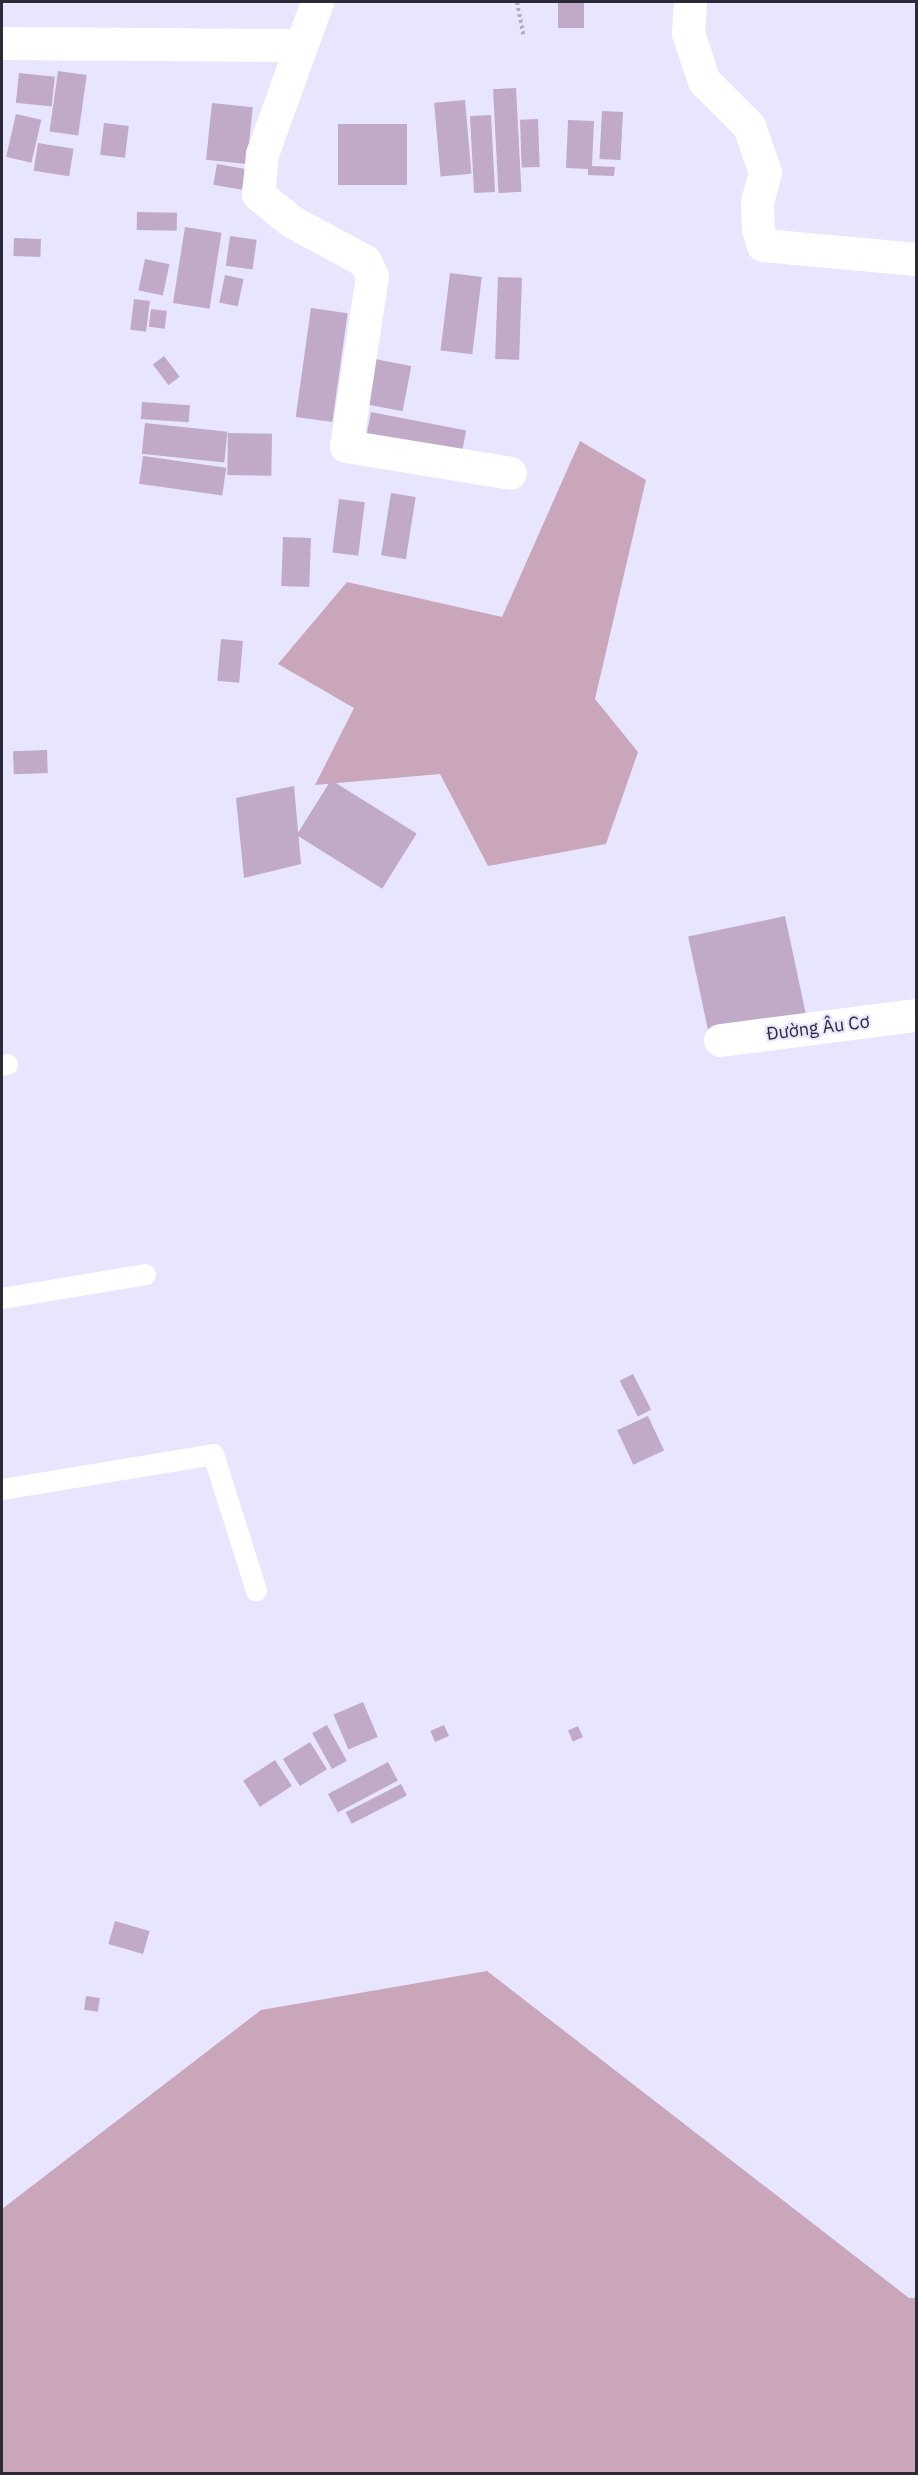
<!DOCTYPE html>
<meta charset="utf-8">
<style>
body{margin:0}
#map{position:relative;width:918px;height:2475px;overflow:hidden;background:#e8e6fe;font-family:"IBM Plex Sans",sans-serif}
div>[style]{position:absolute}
.forest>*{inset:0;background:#caa6bb}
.building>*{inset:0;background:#c0aac8;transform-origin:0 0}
.path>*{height:4px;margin-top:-2px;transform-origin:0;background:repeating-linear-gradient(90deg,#afadc2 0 3px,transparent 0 6px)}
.lane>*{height:21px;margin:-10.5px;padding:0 10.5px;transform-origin:10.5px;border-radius:10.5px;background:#fff}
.street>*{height:33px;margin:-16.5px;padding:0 16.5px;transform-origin:16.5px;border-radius:16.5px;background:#fff}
span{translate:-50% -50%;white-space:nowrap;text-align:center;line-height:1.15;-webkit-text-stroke:4.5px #e8e6fe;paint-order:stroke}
.street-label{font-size:18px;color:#2c2a36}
.frame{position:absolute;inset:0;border:3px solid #2c2a36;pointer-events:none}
</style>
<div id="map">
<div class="forest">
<i style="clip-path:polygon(580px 441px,646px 480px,595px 699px,638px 752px,606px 844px,488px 866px,440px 774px,315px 785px,354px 708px,278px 664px,347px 582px,502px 617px)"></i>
<i style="clip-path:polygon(487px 1971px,909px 2298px,916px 2298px,916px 2473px,2px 2473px,2px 2209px,261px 2010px)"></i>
</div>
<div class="building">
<i style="left:558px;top:2px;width:26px;height:26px"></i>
<i style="left:58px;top:71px;width:29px;height:61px;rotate:8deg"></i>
<i style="left:19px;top:73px;width:36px;height:30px;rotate:6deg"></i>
<i style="left:516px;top:88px;width:104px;height:23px;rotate:87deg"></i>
<i style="left:465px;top:100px;width:74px;height:31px;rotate:85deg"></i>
<i style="left:212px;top:103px;width:41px;height:57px;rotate:6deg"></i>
<i style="left:602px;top:111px;width:21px;height:48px;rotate:3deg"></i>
<i style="left:16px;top:114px;width:26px;height:44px;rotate:13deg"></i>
<i style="left:491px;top:115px;width:77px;height:21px;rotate:87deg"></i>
<i style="left:538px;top:119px;width:48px;height:18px;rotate:88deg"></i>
<i style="clip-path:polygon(568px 120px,594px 121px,592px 166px,615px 167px,614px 176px,588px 175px,588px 169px,566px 168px)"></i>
<i style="left:104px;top:123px;width:25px;height:32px;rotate:7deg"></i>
<i style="left:338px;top:124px;width:69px;height:61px"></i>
<i style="left:38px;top:143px;width:36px;height:28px;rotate:9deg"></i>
<i style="left:217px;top:164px;width:29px;height:21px;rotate:10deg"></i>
<i style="left:137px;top:212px;width:40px;height:18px;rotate:1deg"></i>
<i style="left:185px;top:227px;width:37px;height:77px;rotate:9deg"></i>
<i style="left:230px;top:236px;width:27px;height:30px;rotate:8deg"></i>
<i style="left:14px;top:238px;width:27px;height:18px;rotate:2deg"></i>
<i style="left:145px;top:259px;width:25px;height:32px;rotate:12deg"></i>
<i style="left:450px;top:273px;width:32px;height:78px;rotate:7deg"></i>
<i style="left:225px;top:275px;width:19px;height:28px;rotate:12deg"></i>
<i style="left:498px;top:277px;width:24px;height:82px;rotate:2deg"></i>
<i style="left:134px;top:299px;width:16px;height:31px;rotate:7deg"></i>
<i style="left:311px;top:308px;width:37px;height:110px;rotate:8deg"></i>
<i style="left:151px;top:309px;width:16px;height:18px;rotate:7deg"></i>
<i style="left:164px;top:356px;width:26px;height:14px;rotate:53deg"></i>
<i style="left:375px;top:359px;width:37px;height:46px;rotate:11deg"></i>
<i style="left:142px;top:402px;width:48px;height:17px;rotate:4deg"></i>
<i style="left:371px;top:412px;width:97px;height:33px;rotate:11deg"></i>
<i style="left:145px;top:423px;width:83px;height:31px;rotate:6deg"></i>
<i style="left:228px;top:433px;width:44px;height:42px;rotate:1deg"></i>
<i style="left:143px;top:456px;width:84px;height:28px;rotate:8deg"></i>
<i style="left:391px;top:493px;width:25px;height:63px;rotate:9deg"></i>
<i style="left:339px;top:499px;width:26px;height:54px;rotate:7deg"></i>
<i style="left:283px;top:537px;width:28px;height:49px;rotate:2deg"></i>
<i style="left:221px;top:639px;width:22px;height:42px;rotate:5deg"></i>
<i style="left:47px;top:750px;width:23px;height:34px;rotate:88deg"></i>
<i style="left:331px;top:780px;width:101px;height:65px;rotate:32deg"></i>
<i style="clip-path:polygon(294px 786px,301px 864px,244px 878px,236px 798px)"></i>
<i style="left:785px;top:916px;width:105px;height:99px;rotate:78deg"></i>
<i style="left:633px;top:1374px;width:40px;height:15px;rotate:63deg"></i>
<i style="left:648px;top:1416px;width:38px;height:34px;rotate:65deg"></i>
<i style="left:363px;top:1702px;width:38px;height:32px;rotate:67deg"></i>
<i style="left:327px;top:1725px;width:41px;height:17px;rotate:61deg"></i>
<i style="left:444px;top:1725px;width:12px;height:15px;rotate:66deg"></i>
<i style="left:578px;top:1726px;width:12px;height:11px;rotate:66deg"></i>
<i style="left:310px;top:1742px;width:32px;height:32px;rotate:58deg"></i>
<i style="left:275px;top:1760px;width:31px;height:38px;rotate:57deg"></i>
<i style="left:388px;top:1762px;width:21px;height:68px;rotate:62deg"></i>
<i style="left:401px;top:1784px;width:13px;height:62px;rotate:63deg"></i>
<i style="left:115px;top:1921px;width:36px;height:24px;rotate:16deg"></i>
<i style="left:86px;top:1996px;width:14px;height:14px;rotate:8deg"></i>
</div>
<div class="path">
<i style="left:517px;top:2px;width:33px;rotate:79deg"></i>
</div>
<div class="lane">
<i style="left:2px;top:1065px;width:5px;rotate:-11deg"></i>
<i style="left:2px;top:1298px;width:145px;rotate:-9.5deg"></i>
<i style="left:2px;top:1489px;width:214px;rotate:-9.4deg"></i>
<i style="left:213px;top:1454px;width:143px;rotate:72.5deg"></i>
</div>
<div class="street">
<i style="left:317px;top:2px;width:162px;rotate:109.9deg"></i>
<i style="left:262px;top:154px;width:40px;rotate:95.7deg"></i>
<i style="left:258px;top:194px;width:43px;rotate:39.3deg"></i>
<i style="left:291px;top:221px;width:84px;rotate:28.4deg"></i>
<i style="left:365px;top:261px;width:17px;rotate:65deg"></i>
<i style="left:372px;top:276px;width:172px;rotate:98.7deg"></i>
<i style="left:346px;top:446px;width:166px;rotate:9.3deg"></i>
<i style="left:690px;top:2px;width:31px;rotate:94deg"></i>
<i style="left:688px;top:33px;width:51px;rotate:71.6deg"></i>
<i style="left:704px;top:81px;width:64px;rotate:45deg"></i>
<i style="left:749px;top:126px;width:49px;rotate:70.8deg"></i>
<i style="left:765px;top:172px;width:31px;rotate:105deg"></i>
<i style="left:757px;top:202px;width:27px;rotate:88deg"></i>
<i style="left:758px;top:229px;width:17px;rotate:73deg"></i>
<i style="left:763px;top:245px;width:154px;rotate:5.2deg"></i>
<i style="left:2px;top:43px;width:298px;rotate:0.4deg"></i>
<i style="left:720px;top:1040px;width:198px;rotate:-7.3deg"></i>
</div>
<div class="street-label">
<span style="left:818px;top:1028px;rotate:-7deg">Đường Âu Cơ</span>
</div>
<div class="frame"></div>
</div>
